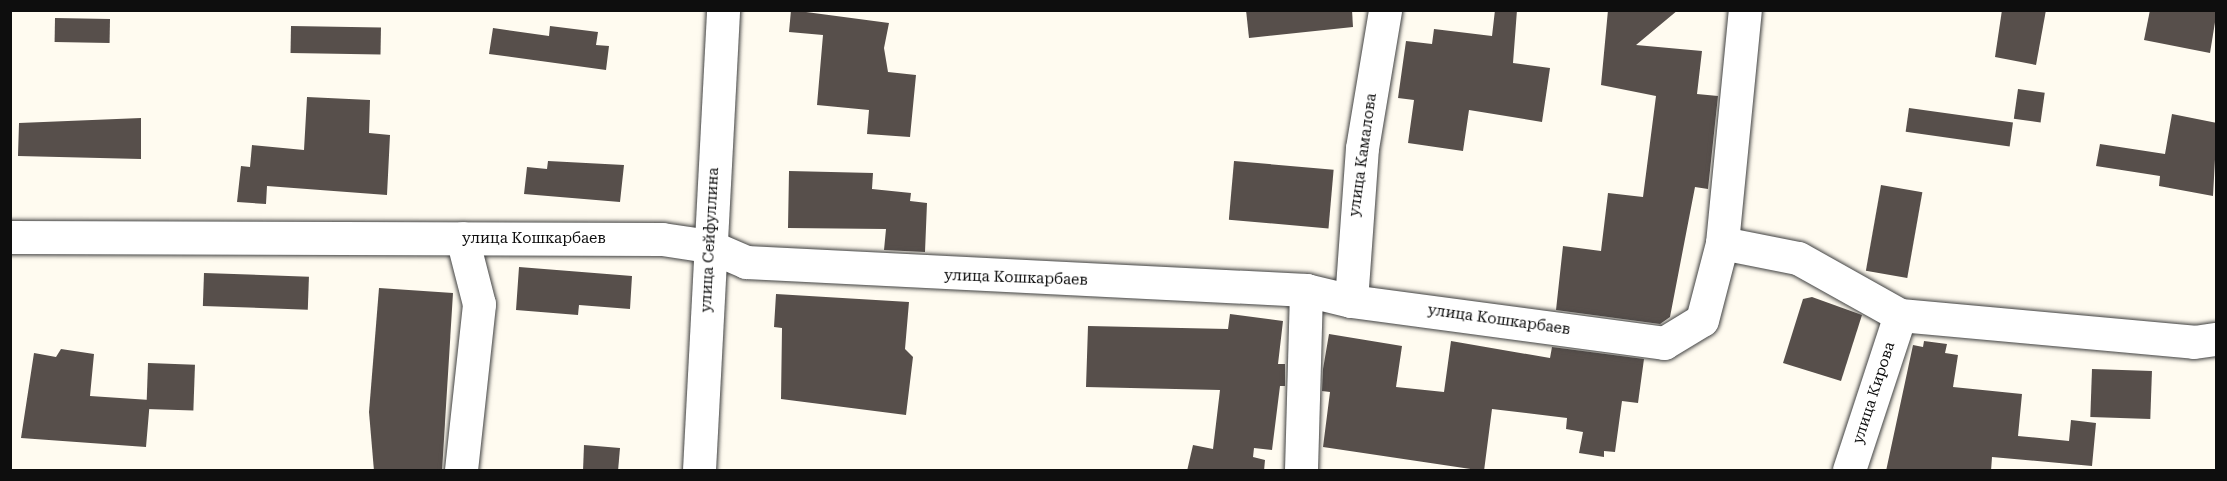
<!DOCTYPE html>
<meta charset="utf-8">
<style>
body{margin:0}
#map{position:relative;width:2227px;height:481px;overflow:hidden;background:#fffbf0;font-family:"Roboto Serif",serif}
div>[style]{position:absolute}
.building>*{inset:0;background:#574f4b;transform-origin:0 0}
.roads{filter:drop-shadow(0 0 2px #414141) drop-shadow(0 0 2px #414141)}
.minor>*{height:33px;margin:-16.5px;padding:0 16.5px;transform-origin:16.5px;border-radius:16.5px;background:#fff}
span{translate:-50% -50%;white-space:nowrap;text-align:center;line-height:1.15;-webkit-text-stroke:6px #fff;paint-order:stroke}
.street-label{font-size:15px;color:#0e0e0e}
.frame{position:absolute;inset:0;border:12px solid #0e0e0e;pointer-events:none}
</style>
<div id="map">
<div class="building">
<i style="clip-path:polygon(791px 10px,889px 23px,884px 48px,888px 72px,916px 75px,910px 137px,867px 134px,869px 110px,817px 105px,823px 35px,789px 32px)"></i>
<i style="clip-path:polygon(1246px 10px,1352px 10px,1353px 27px,1249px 38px)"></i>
<i style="clip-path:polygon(1495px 10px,1517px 10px,1513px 63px,1550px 68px,1542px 122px,1469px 110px,1463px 151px,1408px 143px,1414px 100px,1398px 98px,1406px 41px,1432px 44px,1434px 29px,1492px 36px)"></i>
<i style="clip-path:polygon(1608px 10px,1678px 10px,1636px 45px,1702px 51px,1697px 94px,1718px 96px,1708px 189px,1695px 187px,1670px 317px,1660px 324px,1556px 310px,1563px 246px,1601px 251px,1608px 193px,1643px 197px,1656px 96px,1601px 85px)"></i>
<i style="clip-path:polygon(2002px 10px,2046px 10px,2036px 65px,1995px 57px)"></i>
<i style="clip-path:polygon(2150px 10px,2217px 10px,2210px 53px,2144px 40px)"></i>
<i style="left:55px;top:18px;width:55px;height:24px;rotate:1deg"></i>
<i style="left:291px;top:26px;width:90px;height:27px;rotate:1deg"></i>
<i style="clip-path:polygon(550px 26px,598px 32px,596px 45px,609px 46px,606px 70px,489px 54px,493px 28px,549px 36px)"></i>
<i style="left:2018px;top:89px;width:27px;height:30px;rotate:8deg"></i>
<i style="clip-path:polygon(307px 97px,370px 100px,369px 133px,390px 135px,387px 195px,267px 186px,266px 204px,237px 202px,241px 166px,250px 167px,252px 145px,304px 150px)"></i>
<i style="left:1909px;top:108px;width:105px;height:24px;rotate:8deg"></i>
<i style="clip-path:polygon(2172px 114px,2217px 123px,2213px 196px,2159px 186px,2160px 176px,2096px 166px,2100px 144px,2165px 154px)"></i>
<i style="clip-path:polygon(141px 118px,141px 159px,18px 156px,19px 123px)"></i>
<i style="clip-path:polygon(548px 161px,624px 165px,620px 202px,524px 194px,527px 167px,547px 169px)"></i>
<i style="left:1234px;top:161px;width:100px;height:59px;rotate:5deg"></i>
<i style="clip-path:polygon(789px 171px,873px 173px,872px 189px,911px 193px,910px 201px,927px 203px,925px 252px,884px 250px,886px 229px,788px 228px)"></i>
<i style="left:1881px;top:185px;width:42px;height:87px;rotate:10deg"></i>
<i style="clip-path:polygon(519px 267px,632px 276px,630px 309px,579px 305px,578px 315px,516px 310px)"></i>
<i style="left:204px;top:273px;width:105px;height:33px;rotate:2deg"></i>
<i style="clip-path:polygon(379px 288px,453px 293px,442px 471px,374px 471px,369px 412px)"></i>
<i style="clip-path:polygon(776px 294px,909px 302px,905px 349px,913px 357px,906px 415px,781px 399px,782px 328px,774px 327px)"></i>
<i style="clip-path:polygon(1812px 297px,1862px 315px,1841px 381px,1783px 363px,1803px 299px)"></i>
<i style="clip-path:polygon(1230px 314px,1283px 321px,1278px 364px,1285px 364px,1285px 386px,1280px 386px,1272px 450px,1254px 448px,1253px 457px,1265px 460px,1264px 471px,1187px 471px,1193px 445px,1213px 449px,1220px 390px,1086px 387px,1088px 326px,1228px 329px)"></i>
<i style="clip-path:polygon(1329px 334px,1402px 346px,1396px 387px,1444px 392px,1451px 341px,1550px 358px,1552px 347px,1644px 359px,1638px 403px,1622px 401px,1615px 452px,1604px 451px,1604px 457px,1579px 453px,1583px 432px,1566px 429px,1567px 418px,1492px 409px,1484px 471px,1323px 447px,1330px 392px,1322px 391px,1323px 369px)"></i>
<i style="clip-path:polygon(1924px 341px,1947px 344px,1945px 353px,1958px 355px,1953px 387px,2022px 394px,2018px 436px,2069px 441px,2071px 420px,2096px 423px,2092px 466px,1992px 457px,1991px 471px,1886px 471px,1913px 345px,1923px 347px)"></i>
<i style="clip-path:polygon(61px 349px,94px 354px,90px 396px,150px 400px,146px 447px,21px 438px,34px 353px,56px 357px)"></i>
<i style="left:148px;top:363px;width:47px;height:46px;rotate:2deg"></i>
<i style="left:2092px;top:369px;width:60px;height:48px;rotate:2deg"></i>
<i style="clip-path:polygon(584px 445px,620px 448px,618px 471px,583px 471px)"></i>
</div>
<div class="roads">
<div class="minor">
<i style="left:10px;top:237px;width:652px;rotate:0.18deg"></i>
<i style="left:662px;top:239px;width:48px;rotate:8.5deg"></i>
<i style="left:709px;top:246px;width:40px;rotate:23.4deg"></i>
<i style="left:746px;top:262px;width:561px;rotate:2.86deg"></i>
<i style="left:1306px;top:290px;width:46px;rotate:13.7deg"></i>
<i style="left:1351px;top:301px;width:316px;rotate:7.6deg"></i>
<i style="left:1664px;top:343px;width:44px;rotate:-31.2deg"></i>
<i style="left:1702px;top:320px;width:80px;rotate:-75.4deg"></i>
<i style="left:1722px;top:243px;width:234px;rotate:-84.4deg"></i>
<i style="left:1722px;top:243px;width:77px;rotate:11.2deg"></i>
<i style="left:1798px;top:258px;width:117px;rotate:29.2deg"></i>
<i style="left:1900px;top:315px;width:295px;rotate:5.2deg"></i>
<i style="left:2194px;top:342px;width:22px;rotate:-8deg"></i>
<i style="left:1351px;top:301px;width:153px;rotate:-85.9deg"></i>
<i style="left:1362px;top:148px;width:140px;rotate:-80.5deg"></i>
<i style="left:461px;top:470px;width:167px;rotate:-83.8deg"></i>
<i style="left:479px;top:304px;width:68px;rotate:-104.4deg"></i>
<i style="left:699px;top:470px;width:461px;rotate:-87deg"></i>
<i style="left:1301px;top:470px;width:180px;rotate:-88.4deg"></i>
<i style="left:1849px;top:470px;width:163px;rotate:-71.8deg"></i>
</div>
</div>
<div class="street-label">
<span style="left:1363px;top:155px;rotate:-82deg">улица Камалова</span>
<span style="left:534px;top:239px">улица Кошкарбаев</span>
<span style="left:710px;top:240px;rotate:-87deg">улица Сейфуллина</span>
<span style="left:1016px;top:278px;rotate:2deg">улица Кошкарбаев</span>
<span style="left:1499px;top:320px;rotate:8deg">улица Кошкарбаев</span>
<span style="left:1874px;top:393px;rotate:-72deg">улица Кирова</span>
</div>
<div class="frame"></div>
</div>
